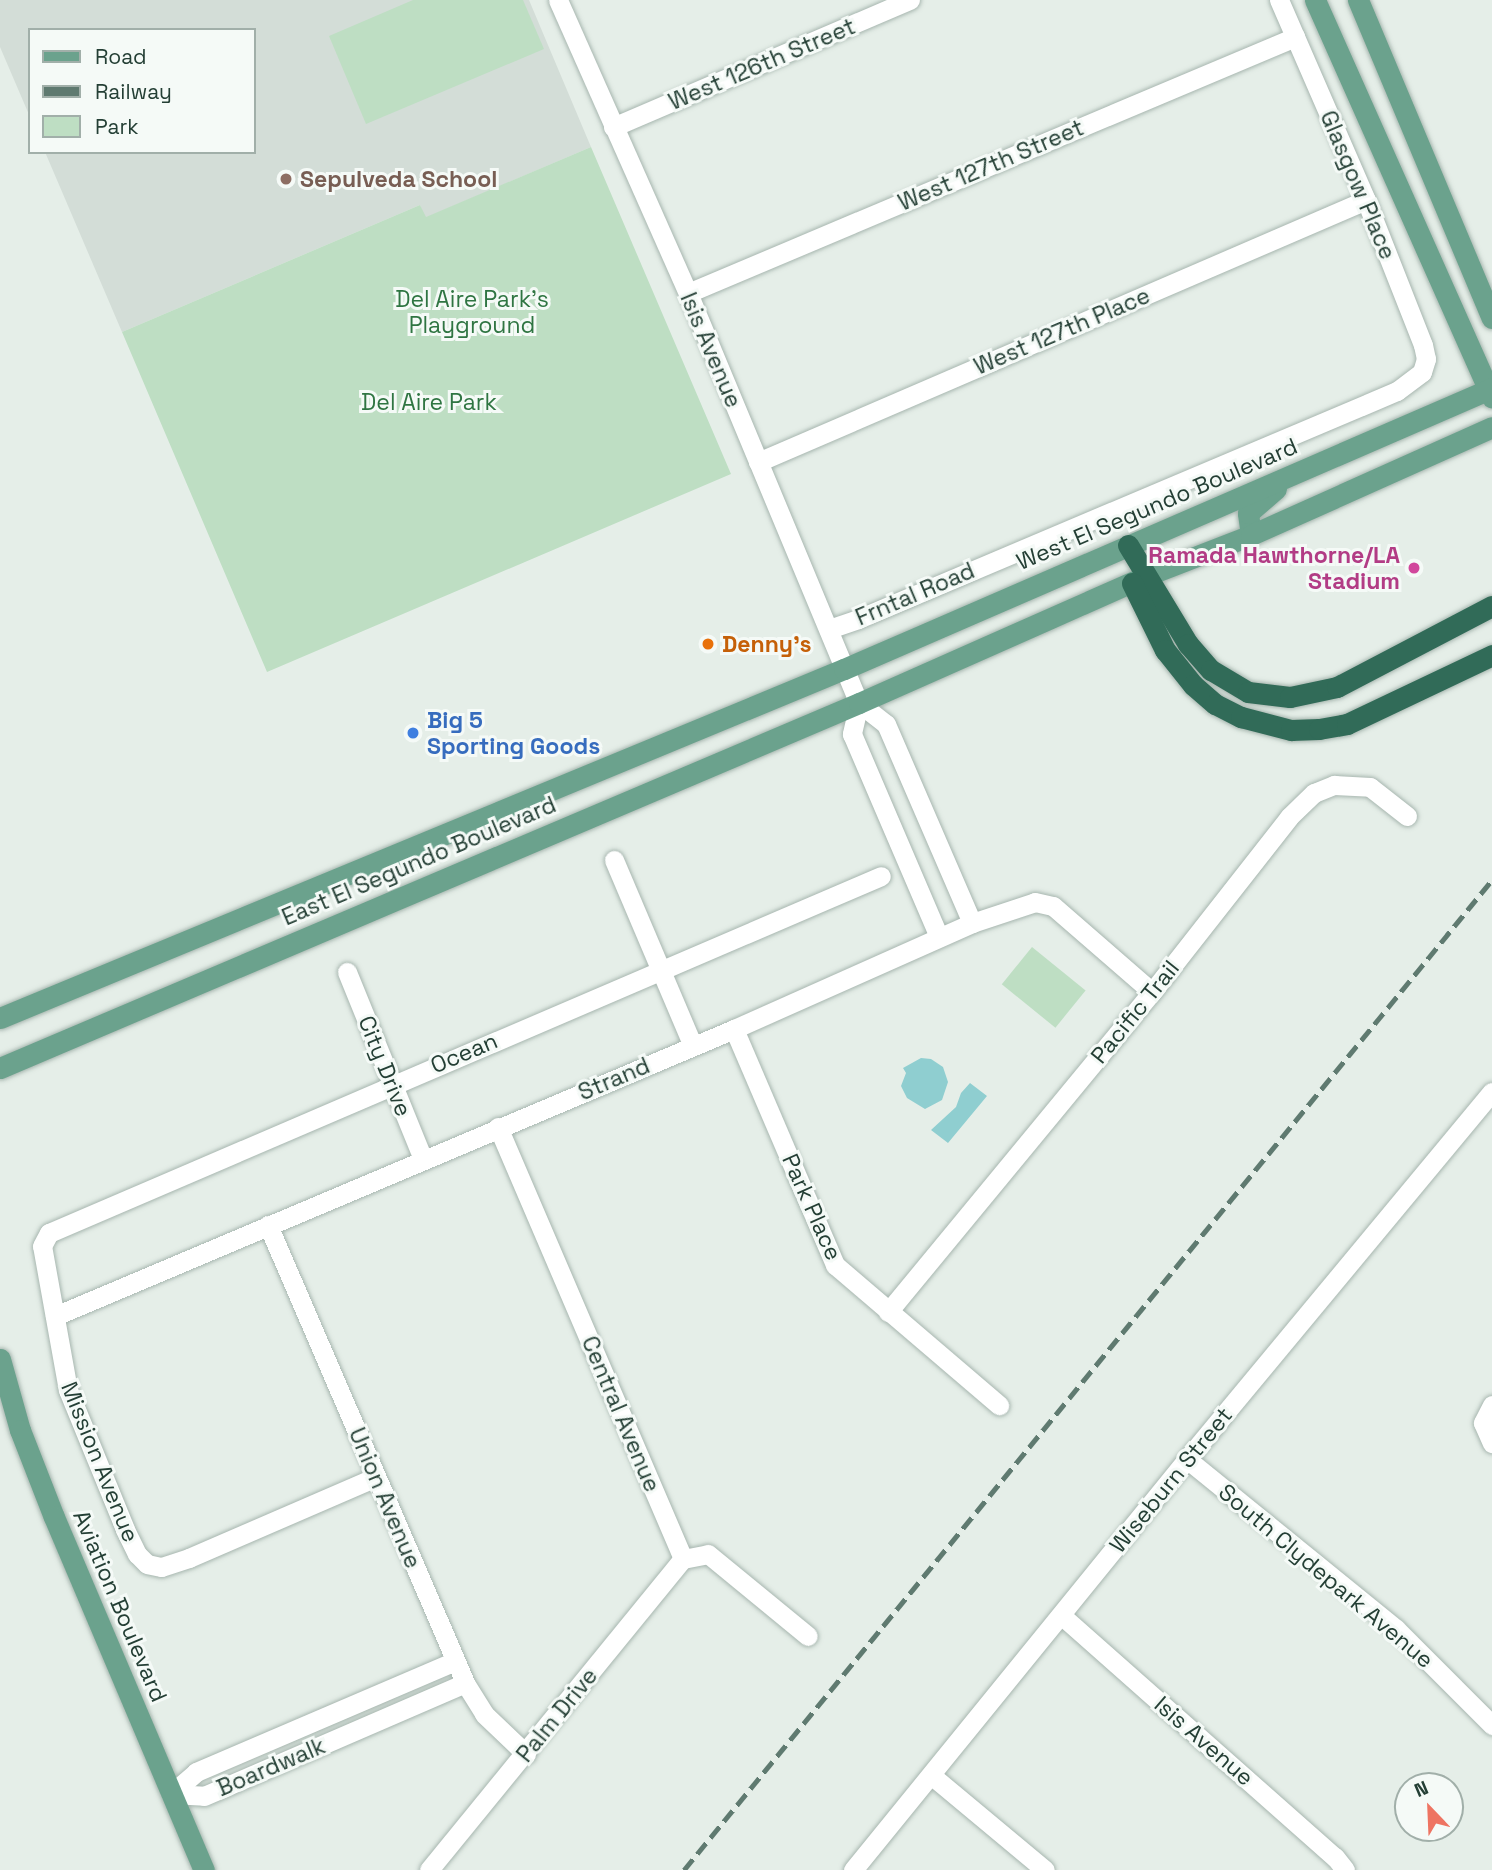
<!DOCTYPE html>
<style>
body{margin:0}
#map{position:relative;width:1492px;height:1870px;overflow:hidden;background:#e5eee8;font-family:"Space Grotesk",sans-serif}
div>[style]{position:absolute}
.built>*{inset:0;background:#d3ddd7}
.green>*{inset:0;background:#bedec3;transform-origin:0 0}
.water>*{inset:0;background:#8fced0}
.roads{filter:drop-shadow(0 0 2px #a7b6af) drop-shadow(0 0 2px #a7b6af)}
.street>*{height:19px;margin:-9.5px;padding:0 9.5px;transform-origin:9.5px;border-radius:9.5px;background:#fff}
.primary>*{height:21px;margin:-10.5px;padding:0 10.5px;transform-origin:10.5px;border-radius:10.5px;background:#6ba28d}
.highway>*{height:21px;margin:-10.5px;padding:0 10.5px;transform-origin:10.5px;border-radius:10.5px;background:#316b58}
.rail>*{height:5px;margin-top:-2.5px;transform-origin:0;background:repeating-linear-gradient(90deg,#5f7a70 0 14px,transparent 0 21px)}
.dots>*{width:19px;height:19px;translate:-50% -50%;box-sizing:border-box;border:4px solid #f5faf7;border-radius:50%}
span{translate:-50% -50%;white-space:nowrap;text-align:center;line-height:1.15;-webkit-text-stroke:6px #f5faf7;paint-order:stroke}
.street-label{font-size:23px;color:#243f35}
.education-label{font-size:23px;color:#785e54;font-weight:700}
.left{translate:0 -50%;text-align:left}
.park-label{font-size:23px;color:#2f7542}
.hotel-label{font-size:23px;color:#b23c85;font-weight:700}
.right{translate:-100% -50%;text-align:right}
.food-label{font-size:23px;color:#c56008;font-weight:700}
.shop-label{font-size:23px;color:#366cbe;font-weight:700}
.legend{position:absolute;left:28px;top:28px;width:228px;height:126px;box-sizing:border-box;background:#f5faf7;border:2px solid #a1afa9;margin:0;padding:9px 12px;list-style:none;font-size:21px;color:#243f35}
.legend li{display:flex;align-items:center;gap:14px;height:35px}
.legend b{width:35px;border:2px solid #a1afa9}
.north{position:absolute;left:1394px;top:1772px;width:70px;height:70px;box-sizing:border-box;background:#f5faf7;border:2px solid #a1afa9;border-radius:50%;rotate:337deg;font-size:19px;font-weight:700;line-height:28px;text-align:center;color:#243f35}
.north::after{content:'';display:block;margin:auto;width:24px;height:32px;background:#ee7462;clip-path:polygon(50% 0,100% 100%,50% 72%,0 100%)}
</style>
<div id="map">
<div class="built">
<i style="clip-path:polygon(0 0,529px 0,591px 147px,425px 218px,420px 205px,122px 332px,45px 152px,254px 152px,254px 30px,30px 30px,30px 117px,0 47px)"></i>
</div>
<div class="green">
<i style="clip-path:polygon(413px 0,523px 0,544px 49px,366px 124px,329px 36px)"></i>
<i style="clip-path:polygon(591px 147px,731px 474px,267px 672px,122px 332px,420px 205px,426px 217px)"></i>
<i style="left:1032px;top:947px;width:69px;height:48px;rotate:39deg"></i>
</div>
<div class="water">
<i style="clip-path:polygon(921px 1058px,931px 1059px,943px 1067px,948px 1082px,942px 1100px,925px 1109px,907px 1098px,901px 1086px,906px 1073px,903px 1068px)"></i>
<i style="clip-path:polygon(970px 1083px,987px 1096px,948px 1143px,931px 1130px,956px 1107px,961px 1093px)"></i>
</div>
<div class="roads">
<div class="street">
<i style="left:558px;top:0;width:321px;rotate:66.1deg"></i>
<i style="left:688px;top:293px;width:444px;rotate:67.4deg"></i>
<i style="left:859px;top:703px;width:34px;rotate:38deg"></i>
<i style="left:886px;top:724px;width:217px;rotate:66.6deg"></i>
<i style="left:613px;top:127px;width:323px;rotate:-23.2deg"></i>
<i style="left:688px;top:293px;width:659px;rotate:-22.87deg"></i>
<i style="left:758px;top:462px;width:662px;rotate:-23.31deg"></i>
<i style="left:829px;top:629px;width:31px;rotate:-19deg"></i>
<i style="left:858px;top:619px;width:585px;rotate:-22.93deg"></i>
<i style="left:1397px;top:391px;width:31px;rotate:-37deg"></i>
<i style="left:1422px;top:372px;width:14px;rotate:-73deg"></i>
<i style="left:1426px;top:359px;width:14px;rotate:-102deg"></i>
<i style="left:1423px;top:345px;width:156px;rotate:-111.5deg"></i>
<i style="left:1366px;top:200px;width:218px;rotate:-113.5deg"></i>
<i style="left:859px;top:703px;width:32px;rotate:103deg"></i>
<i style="left:852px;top:734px;width:221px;rotate:66.8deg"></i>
<i style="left:614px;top:860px;width:202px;rotate:67deg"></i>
<i style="left:347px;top:972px;width:202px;rotate:67.9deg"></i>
<i style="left:734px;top:1029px;width:257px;rotate:66.8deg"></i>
<i style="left:835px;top:1265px;width:216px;rotate:40.5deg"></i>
<i style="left:498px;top:1127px;width:470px;rotate:66.8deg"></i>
<i style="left:268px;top:1225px;width:499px;rotate:66.7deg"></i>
<i style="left:465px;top:1683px;width:36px;rotate:58deg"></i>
<i style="left:484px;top:1714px;width:58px;rotate:43.6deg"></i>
<i style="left:888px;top:1312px;width:415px;rotate:-50.5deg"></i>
<i style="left:1152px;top:992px;width:222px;rotate:-51.9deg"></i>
<i style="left:1289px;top:817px;width:35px;rotate:-44deg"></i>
<i style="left:1314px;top:793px;width:22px;rotate:-22deg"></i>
<i style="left:1334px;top:785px;width:36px;rotate:3deg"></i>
<i style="left:1370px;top:787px;width:47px;rotate:38.1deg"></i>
<i style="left:55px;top:1316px;width:737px;rotate:-22.91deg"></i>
<i style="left:734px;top:1029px;width:261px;rotate:-24deg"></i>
<i style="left:972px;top:923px;width:66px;rotate:-18.4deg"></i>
<i style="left:1035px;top:902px;width:18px;rotate:13deg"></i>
<i style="left:1053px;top:906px;width:131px;rotate:41deg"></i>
<i style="left:1492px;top:1405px;width:20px;rotate:117deg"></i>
<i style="left:1483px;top:1423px;width:22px;rotate:66deg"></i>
<i style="left:1187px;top:1459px;width:269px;rotate:39.1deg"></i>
<i style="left:1396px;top:1629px;width:136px;rotate:45deg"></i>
<i style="left:376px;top:1477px;width:204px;rotate:156.6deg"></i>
<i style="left:189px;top:1558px;width:29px;rotate:162deg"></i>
<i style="left:161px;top:1567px;width:14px;rotate:-168deg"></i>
<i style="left:147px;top:1564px;width:14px;rotate:-135deg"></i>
<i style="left:137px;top:1554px;width:28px;rotate:-116deg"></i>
<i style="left:125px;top:1529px;width:150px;rotate:-112.3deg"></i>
<i style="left:68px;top:1390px;width:146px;rotate:-100.2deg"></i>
<i style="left:42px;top:1246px;width:15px;rotate:-62deg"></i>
<i style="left:49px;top:1233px;width:905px;rotate:-23.22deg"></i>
<i style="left:683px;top:1559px;width:25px;rotate:-11deg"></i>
<i style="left:708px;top:1554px;width:129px;rotate:39.4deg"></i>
<i style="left:1061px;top:1615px;width:366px;rotate:41.5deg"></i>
<i style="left:1335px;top:1857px;width:16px;rotate:52deg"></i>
<i style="left:931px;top:1775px;width:148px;rotate:39.8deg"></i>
<i style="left:171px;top:1794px;width:33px;rotate:3deg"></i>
<i style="left:204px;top:1796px;width:284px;rotate:-23.4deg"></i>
<i style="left:171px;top:1794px;width:33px;rotate:-41deg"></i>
<i style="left:196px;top:1772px;width:282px;rotate:-23.2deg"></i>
<i style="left:429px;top:1870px;width:402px;rotate:-50.8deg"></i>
<i style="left:853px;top:1870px;width:530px;rotate:-50.9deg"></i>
<i style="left:1187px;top:1459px;width:477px;rotate:-50.3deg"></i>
</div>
<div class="primary">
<i style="left:1315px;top:0;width:435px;rotate:66deg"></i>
<i style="left:1358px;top:0;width:345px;rotate:67.2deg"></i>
<i style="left:1251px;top:535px;width:22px;rotate:-98deg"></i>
<i style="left:1248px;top:513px;width:37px;rotate:-41deg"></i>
<i style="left:0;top:1018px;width:913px;rotate:-22.47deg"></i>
<i style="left:844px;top:669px;width:706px;rotate:-23.44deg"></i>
<i style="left:0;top:1068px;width:933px;rotate:-23.02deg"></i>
<i style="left:859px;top:703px;width:316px;rotate:-23.9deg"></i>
<i style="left:1148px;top:575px;width:110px;rotate:-21.2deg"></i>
<i style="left:1251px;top:535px;width:264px;rotate:-24.1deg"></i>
<i style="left:0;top:1359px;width:74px;rotate:74.3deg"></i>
<i style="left:20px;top:1430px;width:93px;rotate:68.7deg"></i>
<i style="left:54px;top:1517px;width:384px;rotate:67deg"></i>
</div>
<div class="highway">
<i style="left:1128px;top:545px;width:116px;rotate:58.8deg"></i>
<i style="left:1188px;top:644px;width:35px;rotate:49deg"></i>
<i style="left:1211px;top:670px;width:43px;rotate:30.7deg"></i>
<i style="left:1248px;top:692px;width:42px;rotate:6.8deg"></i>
<i style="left:1290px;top:697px;width:48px;rotate:-12deg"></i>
<i style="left:1337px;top:687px;width:175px;rotate:-27.6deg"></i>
<i style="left:1132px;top:583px;width:75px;rotate:63.8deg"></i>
<i style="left:1165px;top:650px;width:45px;rotate:51.3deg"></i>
<i style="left:1193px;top:685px;width:29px;rotate:41deg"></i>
<i style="left:1215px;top:704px;width:29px;rotate:27deg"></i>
<i style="left:1241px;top:717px;width:52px;rotate:14.6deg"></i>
<i style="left:1291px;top:730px;width:28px;rotate:-2deg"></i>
<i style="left:1319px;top:729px;width:28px;rotate:-10deg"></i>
<i style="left:1347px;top:724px;width:161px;rotate:-25.4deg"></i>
</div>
</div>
<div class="rail">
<i style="left:684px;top:1870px;width:1278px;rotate:-50.78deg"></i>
</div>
<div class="dots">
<i style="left:286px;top:179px;background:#8d6e63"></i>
<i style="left:1414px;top:568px;background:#d1479c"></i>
<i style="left:708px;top:644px;background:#e8710a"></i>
<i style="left:413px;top:733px;background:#3f7fe0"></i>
</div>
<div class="street-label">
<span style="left:762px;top:64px;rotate:-23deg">West 126th Street</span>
<span style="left:991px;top:165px;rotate:-23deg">West 127th Street</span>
<span style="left:1358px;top:185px;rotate:67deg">Glasgow Place</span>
<span style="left:1062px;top:331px;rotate:-23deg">West 127th Place</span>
<span style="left:711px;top:350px;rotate:67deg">Isis Avenue</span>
<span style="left:1157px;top:504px;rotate:-23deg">West El Segundo Boulevard</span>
<span style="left:915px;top:594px;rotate:-23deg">Frntal Road</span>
<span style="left:419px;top:861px;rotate:-23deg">East El Segundo Boulevard</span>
<span style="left:1135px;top:1012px;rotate:-51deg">Pacific Trail</span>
<span style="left:464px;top:1053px;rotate:-23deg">Ocean</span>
<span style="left:385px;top:1066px;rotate:68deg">City Drive</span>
<span style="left:614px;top:1079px;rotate:-23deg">Strand</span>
<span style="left:812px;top:1207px;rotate:66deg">Park Place</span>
<span style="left:621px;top:1414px;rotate:67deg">Central Avenue</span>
<span style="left:100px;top:1462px;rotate:68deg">Mission Avenue</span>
<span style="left:1171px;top:1480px;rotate:-51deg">Wiseburn Street</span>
<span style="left:385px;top:1498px;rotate:67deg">Union Avenue</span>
<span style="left:1326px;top:1576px;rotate:40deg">South Clydepark Avenue</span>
<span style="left:120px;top:1606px;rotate:67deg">Aviation Boulevard</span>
<span style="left:557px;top:1715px;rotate:-51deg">Palm Drive</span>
<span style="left:1204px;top:1741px;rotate:41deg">Isis Avenue</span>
<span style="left:271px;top:1767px;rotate:-23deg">Boardwalk</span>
</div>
<div class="education-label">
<span class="left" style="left:300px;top:179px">Sepulveda School</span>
</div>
<div class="park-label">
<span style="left:472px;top:312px">Del Aire Park's<br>Playground</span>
<span style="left:429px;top:402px">Del Aire Park</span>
</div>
<div class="hotel-label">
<span class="right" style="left:1400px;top:568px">Ramada Hawthorne/LA<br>Stadium</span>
</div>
<div class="food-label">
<span class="left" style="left:722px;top:644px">Denny's</span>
</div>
<div class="shop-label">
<span class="left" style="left:427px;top:733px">Big 5<br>Sporting Goods</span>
</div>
<ul class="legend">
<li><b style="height:9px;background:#6ba28d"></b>Road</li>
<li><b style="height:9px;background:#5f7a70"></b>Railway</li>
<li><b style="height:19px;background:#bedec3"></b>Park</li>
</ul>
<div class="north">N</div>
</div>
